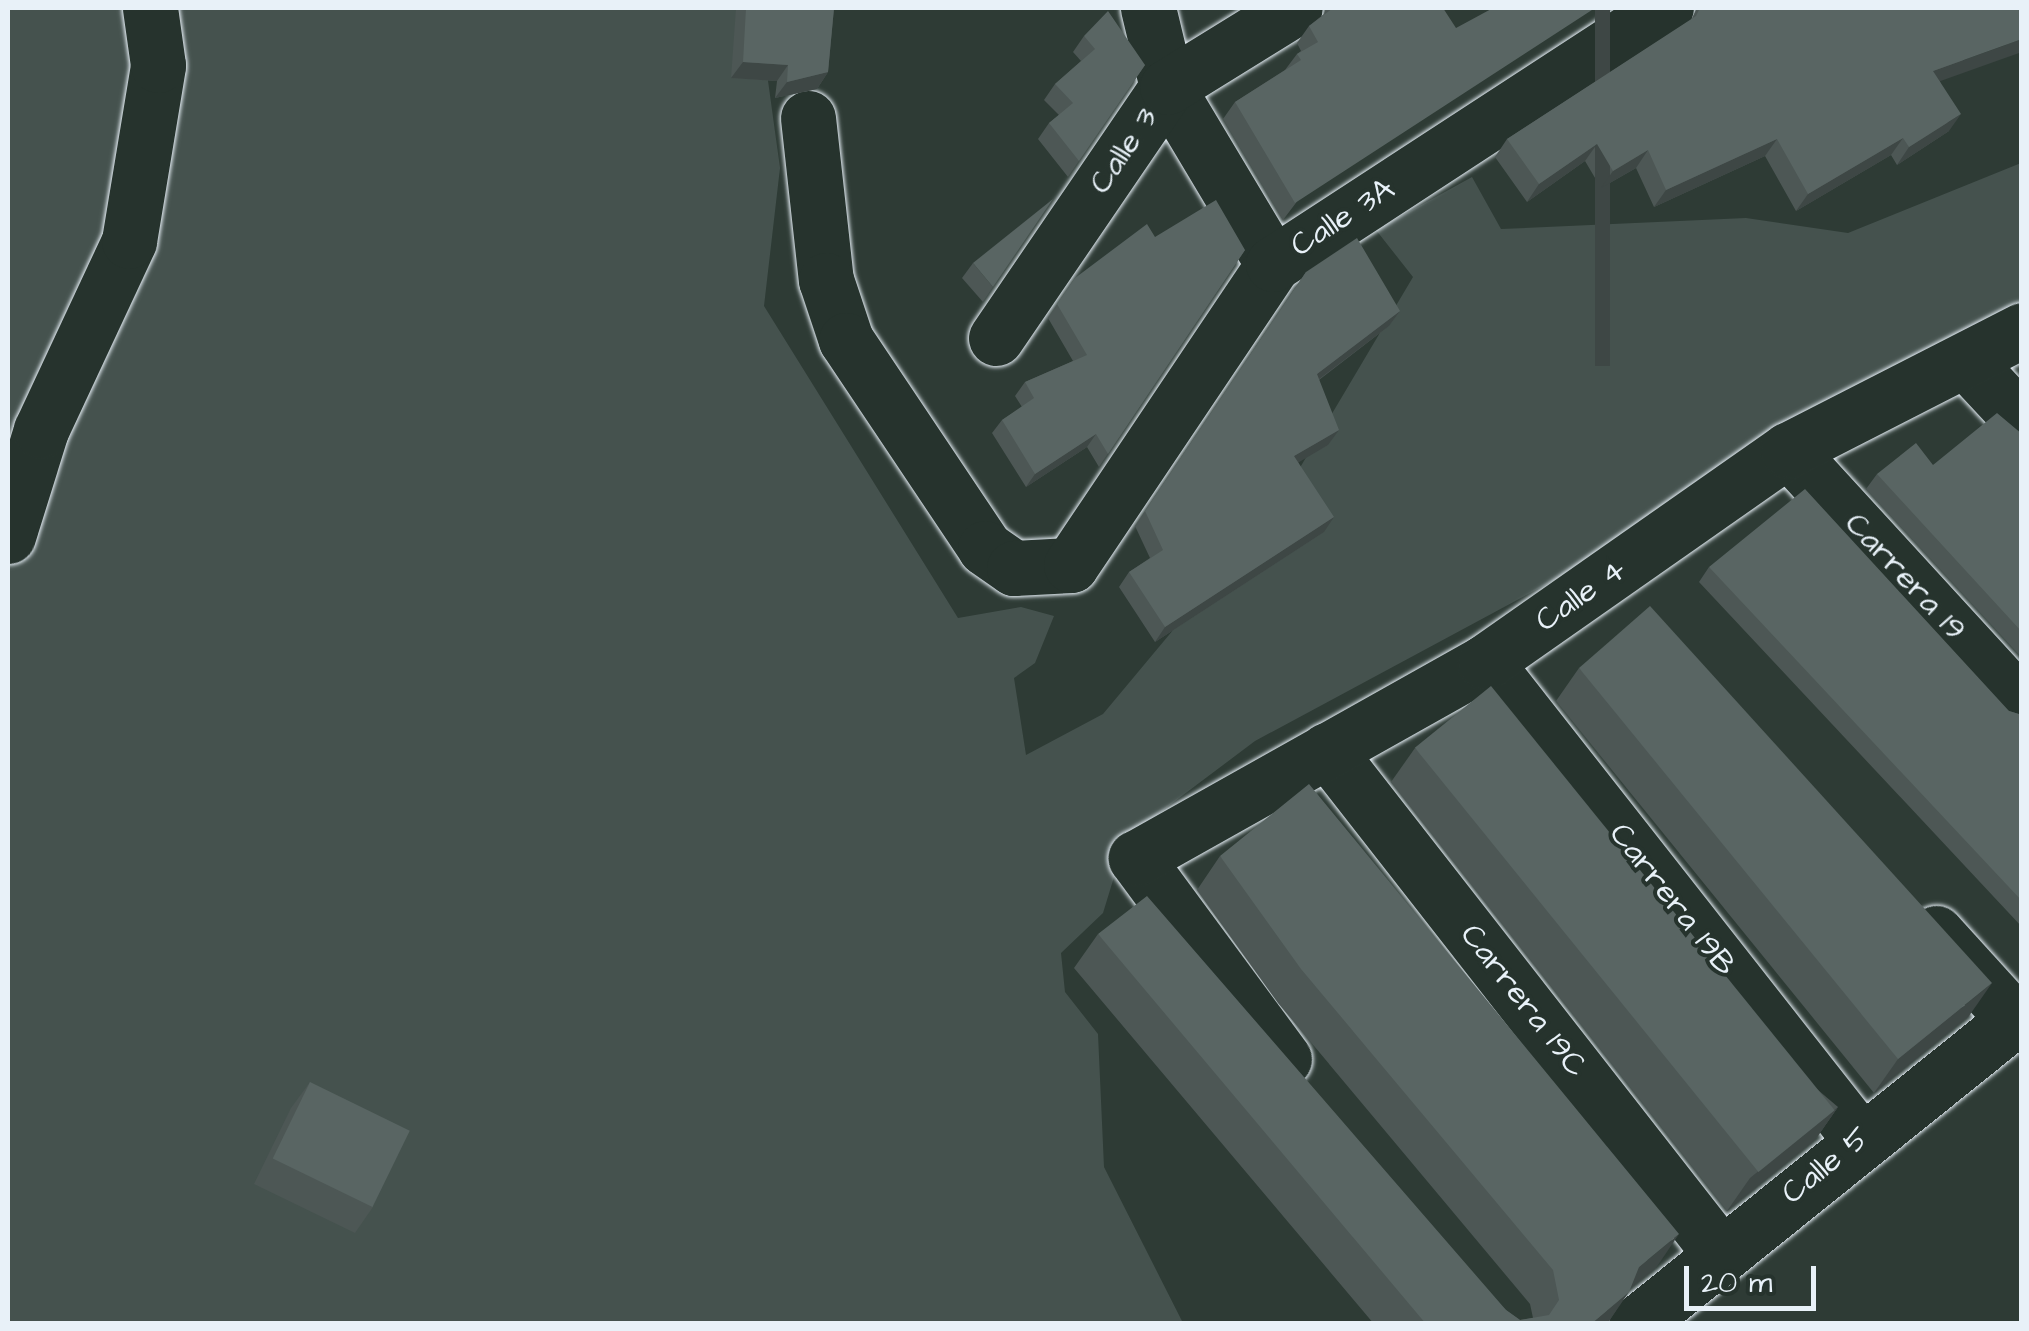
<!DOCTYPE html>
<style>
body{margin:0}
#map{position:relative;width:2029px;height:1331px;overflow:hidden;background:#2e3b35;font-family:"Architects Daughter",sans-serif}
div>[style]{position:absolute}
.green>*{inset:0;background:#45524e}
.roads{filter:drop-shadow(0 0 2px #e8f1f8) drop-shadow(0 0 2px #e8f1f8)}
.minor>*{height:55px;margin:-27.5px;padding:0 27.5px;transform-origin:27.5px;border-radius:27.5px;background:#26332d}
.wall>*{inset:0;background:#4d5755}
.shaded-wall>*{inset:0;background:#3e4745;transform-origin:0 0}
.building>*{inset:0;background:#596563;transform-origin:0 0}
span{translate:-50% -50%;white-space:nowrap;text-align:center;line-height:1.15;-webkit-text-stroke:8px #26332d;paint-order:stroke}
.street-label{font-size:32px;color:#e8f1f8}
.frame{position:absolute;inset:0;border:10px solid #e8f1f8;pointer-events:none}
.scale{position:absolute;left:1684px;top:1266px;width:132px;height:45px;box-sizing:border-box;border:5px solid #e8f1f8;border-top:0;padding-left:12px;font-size:30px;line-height:35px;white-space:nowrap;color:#e8f1f8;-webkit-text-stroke:8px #26332d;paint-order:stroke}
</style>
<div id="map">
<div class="green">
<i style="clip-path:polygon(8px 8px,758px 8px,780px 168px,764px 306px,958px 618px,1021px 607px,1054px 616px,1035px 663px,1014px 678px,1026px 755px,1103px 714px,1279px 503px,1413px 277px,1376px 230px,1472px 177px,1501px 229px,1746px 218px,1848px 233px,2021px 163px,2021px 302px,1773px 431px,1599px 556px,1255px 741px,1126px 838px,1103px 913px,1061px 953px,1065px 992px,1098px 1034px,1104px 1167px,1183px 1323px,8px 1324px)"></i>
</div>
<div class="roads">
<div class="minor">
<i style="left:1148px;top:8px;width:81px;rotate:76.5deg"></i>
<i style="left:1167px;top:87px;width:206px;rotate:59.1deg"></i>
<i style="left:808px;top:118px;width:163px;rotate:83.7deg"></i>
<i style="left:826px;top:280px;width:63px;rotate:71.6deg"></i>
<i style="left:846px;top:340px;width:250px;rotate:56.2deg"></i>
<i style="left:985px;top:548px;width:35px;rotate:35deg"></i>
<i style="left:1014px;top:568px;width:57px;rotate:-3deg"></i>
<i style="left:1071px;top:565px;width:362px;rotate:-56.1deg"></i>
<i style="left:1273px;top:264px;width:469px;rotate:-33.1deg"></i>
<i style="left:996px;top:338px;width:304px;rotate:-55.7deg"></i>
<i style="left:1167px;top:87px;width:150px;rotate:-31.7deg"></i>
<i style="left:1966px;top:361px;width:82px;rotate:47deg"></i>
<i style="left:1788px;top:450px;width:346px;rotate:47.5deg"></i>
<i style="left:8px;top:536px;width:111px;rotate:-72.7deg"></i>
<i style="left:41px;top:430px;width:208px;rotate:-65deg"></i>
<i style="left:129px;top:241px;width:178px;rotate:-80.6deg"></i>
<i style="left:158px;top:65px;width:58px;rotate:-98deg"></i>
<i style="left:1485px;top:662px;width:605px;rotate:51.84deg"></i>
<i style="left:1327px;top:750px;width:637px;rotate:52.01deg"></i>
<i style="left:1936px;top:933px;width:118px;rotate:47.8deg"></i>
<i style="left:1284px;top:1059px;width:250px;rotate:-126.4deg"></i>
<i style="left:1136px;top:858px;width:400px;rotate:-29.3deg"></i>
<i style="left:1485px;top:662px;width:370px;rotate:-35deg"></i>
<i style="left:1788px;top:450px;width:263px;rotate:-27.1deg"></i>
<i style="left:1636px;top:1324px;width:495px;rotate:-38.8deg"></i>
</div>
</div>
<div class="wall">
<i style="clip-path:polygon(736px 8px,834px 8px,828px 72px,817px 89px,775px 98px,777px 81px,731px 78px)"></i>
<i style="clip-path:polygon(1326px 8px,1443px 8px,1283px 220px,1223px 119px,1235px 102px,1285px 70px,1297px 54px,1301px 51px,1297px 43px,1309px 26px,1324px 14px)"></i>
<i style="clip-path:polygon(1697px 8px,2022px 8px,1940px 81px,1949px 131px,1897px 165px,1891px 155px,1796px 211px,1765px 156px,1654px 207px,1636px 168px,1601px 188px,1585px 161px,1527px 202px,1495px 157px,1507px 139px,1691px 20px)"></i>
<i style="clip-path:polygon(1084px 36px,1145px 65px,1068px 177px,1038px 139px,1049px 123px,1059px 115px,1044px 100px,1055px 84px,1081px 61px,1073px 52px)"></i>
<i style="clip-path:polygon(1155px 237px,1245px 250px,1099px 467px,1087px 447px,1026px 487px,992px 433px,1002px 420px,1022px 407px,1015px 396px,1025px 382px,1073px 361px,1048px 318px,1075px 278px)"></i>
<i style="clip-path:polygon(973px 263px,993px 287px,983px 302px,962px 278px)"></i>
<i style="clip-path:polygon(1306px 272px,1400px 311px,1389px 326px,1319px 380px,1328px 445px,1298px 462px,1324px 532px,1155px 642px,1119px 587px,1129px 572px,1150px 558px,1135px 526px)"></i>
<i style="clip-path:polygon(2022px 434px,2022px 658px,1866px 489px,1877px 474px,1933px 465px)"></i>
<i style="clip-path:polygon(1709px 567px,2009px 711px,2022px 715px,2022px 927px,1699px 582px)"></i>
<i style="clip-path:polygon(1579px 668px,1969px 1016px,1874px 1093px,1556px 701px)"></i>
<i style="clip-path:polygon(1415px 748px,1838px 1107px,1815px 1140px,1727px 1211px,1391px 782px)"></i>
<i style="clip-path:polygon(1220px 856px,1656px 1268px,1630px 1289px,1607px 1324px,1374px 1324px,1074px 968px,1098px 934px,1506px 1310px,1520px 1320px,1533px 1318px,1530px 1304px,1278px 1003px,1197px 890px)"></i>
<i style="clip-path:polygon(310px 1082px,373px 1207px,355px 1233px,254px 1184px,291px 1108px)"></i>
</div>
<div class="shaded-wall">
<i style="left:1595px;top:8px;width:15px;height:358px"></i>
<i style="clip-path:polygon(2022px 39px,2022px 52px,1921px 88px,1933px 71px)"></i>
<i style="clip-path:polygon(743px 62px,788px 65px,777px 81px,731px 78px)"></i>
<i style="clip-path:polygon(828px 72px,817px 89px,775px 98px,787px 82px)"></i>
<i style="clip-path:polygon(1961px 114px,1949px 131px,1897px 165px,1909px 147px)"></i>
<i style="clip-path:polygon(1903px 138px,1891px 155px,1796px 211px,1808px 194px)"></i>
<i style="clip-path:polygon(1777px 139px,1765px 156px,1654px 207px,1666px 190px)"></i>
<i style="clip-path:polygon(1597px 144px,1585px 161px,1527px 202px,1539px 184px)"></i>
<i style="clip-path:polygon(1648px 150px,1636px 168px,1601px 188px,1613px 171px)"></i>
<i style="clip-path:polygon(1400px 311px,1389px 326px,1306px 389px,1317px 374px)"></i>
<i style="clip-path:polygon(1339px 430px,1328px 445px,1284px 471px,1294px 456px)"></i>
<i style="clip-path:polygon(1096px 434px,1087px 447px,1026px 487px,1035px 474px)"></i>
<i style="clip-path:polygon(1334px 517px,1324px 532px,1155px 642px,1165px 627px)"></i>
<i style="clip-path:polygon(1992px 983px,1969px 1016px,1874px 1093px,1898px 1059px)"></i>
<i style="clip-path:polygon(1838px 1107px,1815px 1140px,1727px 1211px,1750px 1178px)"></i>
<i style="clip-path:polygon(1679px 1234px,1656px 1268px,1616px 1300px,1639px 1267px)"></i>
<i style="clip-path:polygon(1629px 1292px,1607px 1324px,1591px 1324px)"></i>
</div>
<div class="building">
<i style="clip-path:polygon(746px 8px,834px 8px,828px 72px,787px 82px,788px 65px,743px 62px)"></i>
<i style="clip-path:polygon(1333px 8px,1443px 8px,1456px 28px,1493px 8px,1595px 8px,1295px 203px,1235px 102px,1301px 60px,1297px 54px,1318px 42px,1309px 26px)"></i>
<i style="clip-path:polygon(1700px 8px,2022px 8px,2022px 39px,1933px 71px,1961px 114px,1909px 147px,1903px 138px,1808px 194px,1777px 139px,1666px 190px,1648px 150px,1613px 171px,1597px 144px,1539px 184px,1507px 139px,1696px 16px)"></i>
<i style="clip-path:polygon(1108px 11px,1145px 65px,1079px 161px,1049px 123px,1073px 103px,1055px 84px,1095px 49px,1084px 36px)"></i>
<i style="clip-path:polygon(1053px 199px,993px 287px,973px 263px)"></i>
<i style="clip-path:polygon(1216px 200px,1245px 250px,1108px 454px,1096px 434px,1035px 474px,1002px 420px,1034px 398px,1025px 382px,1087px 355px,1057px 304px,1075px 278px,1147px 224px,1155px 237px)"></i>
<i style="clip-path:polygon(1357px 238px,1400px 311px,1317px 374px,1339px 430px,1294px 456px,1334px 517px,1165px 627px,1129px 572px,1163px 550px,1145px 511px,1306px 272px)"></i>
<i style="clip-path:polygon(1997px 413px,2022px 434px,2022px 632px,1877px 474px,1916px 443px,1933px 465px)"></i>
<i style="clip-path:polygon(1805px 489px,2009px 711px,2022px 715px,2022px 901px,1709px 567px)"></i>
<i style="clip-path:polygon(1650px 606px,1992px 983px,1898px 1059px,1579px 668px)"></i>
<i style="left:1491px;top:686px;width:546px;height:98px;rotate:51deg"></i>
<i style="clip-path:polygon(1309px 784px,1679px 1234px,1639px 1267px,1629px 1292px,1591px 1324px,1426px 1324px,1098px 934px,1147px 896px,1506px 1310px,1520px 1320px,1549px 1315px,1559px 1300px,1553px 1270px,1301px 969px,1220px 856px)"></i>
<i style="left:310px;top:1082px;width:111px;height:85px;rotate:26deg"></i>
</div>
<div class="street-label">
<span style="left:1124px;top:151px;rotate:-56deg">Calle 3</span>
<span style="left:1343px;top:218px;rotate:-33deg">Calle 3A</span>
<span style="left:1905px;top:577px;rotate:47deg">Carrera 19</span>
<span style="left:1581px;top:596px;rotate:-35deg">Calle 4</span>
<span style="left:1672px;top:900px;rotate:52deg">Carrera 19B</span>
<span style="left:1523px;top:1001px;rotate:52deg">Carrera 19C</span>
<span style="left:1826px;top:1166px;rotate:-39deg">Calle 5</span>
</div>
<div class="frame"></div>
<div class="scale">20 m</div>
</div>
